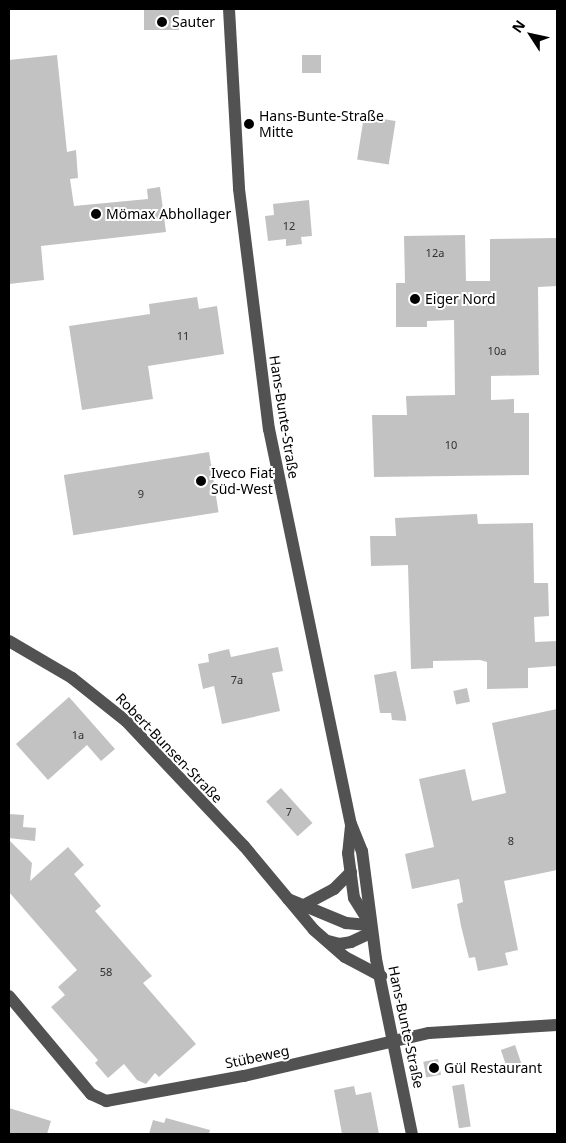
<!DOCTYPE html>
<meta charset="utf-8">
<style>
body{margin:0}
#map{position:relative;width:566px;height:1143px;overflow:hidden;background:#fff;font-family:"Noto Sans",sans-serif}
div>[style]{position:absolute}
.building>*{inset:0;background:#c2c2c2;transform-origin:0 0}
.minor>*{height:12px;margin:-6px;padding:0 6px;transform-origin:6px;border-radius:6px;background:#525252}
.dots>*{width:14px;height:14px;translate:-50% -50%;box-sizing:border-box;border:2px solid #fff;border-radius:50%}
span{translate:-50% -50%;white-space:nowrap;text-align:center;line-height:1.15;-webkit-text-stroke:4px #fff;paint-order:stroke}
.number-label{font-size:11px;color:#303030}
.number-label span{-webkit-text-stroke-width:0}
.poi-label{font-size:14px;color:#000}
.left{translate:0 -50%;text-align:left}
.street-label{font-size:14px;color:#000}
.frame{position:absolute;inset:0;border:10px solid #000;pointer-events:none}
.north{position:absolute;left:506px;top:10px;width:50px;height:50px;-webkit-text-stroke:4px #fff;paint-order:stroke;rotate:305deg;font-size:14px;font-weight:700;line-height:20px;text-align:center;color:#000}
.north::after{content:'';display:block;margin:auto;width:18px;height:22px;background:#000;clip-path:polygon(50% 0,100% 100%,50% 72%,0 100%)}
</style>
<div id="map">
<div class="building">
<i style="left:144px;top:9px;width:35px;height:21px"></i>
<i style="clip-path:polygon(57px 55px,67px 152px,76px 150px,78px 178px,70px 179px,74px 206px,148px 199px,147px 189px,160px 187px,166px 232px,41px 246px,44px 280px,9px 284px,9px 60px)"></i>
<i style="left:321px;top:55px;width:18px;height:19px;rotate:90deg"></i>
<i style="left:364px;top:116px;width:32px;height:44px;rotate:9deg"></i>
<i style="clip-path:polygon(309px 200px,312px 236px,301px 237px,302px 244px,286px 246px,286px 239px,268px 241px,265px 216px,274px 215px,273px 204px)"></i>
<i style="clip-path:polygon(465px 235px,466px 281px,490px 281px,490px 239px,557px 238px,557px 286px,538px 287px,539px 375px,491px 376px,491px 400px,514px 399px,514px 413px,529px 413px,529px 475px,374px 477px,372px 415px,407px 415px,406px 396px,455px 395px,454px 320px,427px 321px,427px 327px,396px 327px,396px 283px,405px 283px,404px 236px)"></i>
<i style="clip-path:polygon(197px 297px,199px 309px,217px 306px,224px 354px,148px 366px,153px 399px,82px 410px,69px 326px,150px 314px,149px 304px)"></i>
<i style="left:209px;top:452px;width:61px;height:147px;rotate:81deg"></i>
<i style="clip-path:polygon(477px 514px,478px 524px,533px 523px,534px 583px,548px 583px,549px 616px,534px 617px,535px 642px,557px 641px,557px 666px,528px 668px,528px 688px,487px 689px,487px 662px,480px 660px,433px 661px,433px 668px,411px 669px,408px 565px,371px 566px,370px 536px,396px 536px,395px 518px)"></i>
<i style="clip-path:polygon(278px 647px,283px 671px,272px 673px,280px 711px,222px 724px,214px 686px,203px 689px,198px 664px,209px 662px,208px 654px,229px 649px,231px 657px)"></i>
<i style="clip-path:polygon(396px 671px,406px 717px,406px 721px,392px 720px,391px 713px,380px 713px,374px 675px)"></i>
<i style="left:467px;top:688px;width:14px;height:14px;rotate:78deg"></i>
<i style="clip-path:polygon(69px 697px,115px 749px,101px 761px,87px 745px,48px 780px,16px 744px)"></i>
<i style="clip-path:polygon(557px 709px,557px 870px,504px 881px,518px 950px,505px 953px,508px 965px,478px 971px,475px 957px,469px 958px,461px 926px,457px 904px,463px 902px,459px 879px,412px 889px,405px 854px,434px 847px,419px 779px,465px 769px,472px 801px,506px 793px,492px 723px)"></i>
<i style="left:281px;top:788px;width:47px;height:20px;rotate:48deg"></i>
<i style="clip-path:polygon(9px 814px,24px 815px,23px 827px,36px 828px,35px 841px,9px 838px)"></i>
<i style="clip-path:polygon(9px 840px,32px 863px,30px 881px,68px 847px,84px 865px,74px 874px,101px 906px,95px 911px,152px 976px,143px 983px,196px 1044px,159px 1077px,155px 1073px,146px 1084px,137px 1080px,124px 1064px,108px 1078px,95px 1063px,98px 1060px,51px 1007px,65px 995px,58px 987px,77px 970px,9px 892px)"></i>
<i style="left:515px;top:1045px;width:21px;height:15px;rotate:71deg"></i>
<i style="left:438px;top:1059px;width:16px;height:15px;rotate:79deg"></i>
<i style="left:464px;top:1084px;width:43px;height:12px;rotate:81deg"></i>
<i style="clip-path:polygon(354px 1086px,356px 1095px,371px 1092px,379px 1134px,342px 1134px,334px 1090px)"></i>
<i style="clip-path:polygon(9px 1108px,51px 1121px,47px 1134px,9px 1134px)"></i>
<i style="clip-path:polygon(166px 1118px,210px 1130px,209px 1134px,149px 1134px,153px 1120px,164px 1123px)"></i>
</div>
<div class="minor">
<i style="left:229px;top:9px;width:180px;rotate:86.8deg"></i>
<i style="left:239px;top:189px;width:242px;rotate:82.9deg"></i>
<i style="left:269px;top:429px;width:403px;rotate:78.3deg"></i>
<i style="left:351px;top:824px;width:29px;rotate:68deg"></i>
<i style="left:362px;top:851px;width:109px;rotate:82.6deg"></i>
<i style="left:376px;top:959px;width:179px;rotate:78.4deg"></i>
<i style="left:9px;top:641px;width:73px;rotate:30.4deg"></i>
<i style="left:72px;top:678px;width:69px;rotate:38.5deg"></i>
<i style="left:126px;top:721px;width:172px;rotate:46.7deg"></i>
<i style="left:244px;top:846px;width:109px;rotate:50.2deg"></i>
<i style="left:314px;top:930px;width:41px;rotate:41.1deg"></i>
<i style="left:345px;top:957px;width:41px;rotate:27.8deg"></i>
<i style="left:351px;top:826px;width:27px;rotate:96deg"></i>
<i style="left:348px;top:853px;width:45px;rotate:82.4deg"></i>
<i style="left:354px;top:898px;width:31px;rotate:58deg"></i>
<i style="left:288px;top:899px;width:63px;rotate:22.5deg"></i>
<i style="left:346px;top:923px;width:25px;rotate:5deg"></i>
<i style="left:304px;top:905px;width:34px;rotate:-28deg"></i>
<i style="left:334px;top:889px;width:24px;rotate:-45deg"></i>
<i style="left:328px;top:941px;width:11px;rotate:15deg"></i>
<i style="left:339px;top:944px;width:12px;rotate:-9deg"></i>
<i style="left:351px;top:942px;width:23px;rotate:-25deg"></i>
<i style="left:9px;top:996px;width:128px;rotate:50.1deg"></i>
<i style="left:91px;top:1094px;width:17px;rotate:25deg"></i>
<i style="left:106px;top:1101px;width:140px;rotate:-10.3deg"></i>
<i style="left:244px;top:1076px;width:190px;rotate:-13.1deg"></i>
<i style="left:429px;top:1033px;width:128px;rotate:-3.6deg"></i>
</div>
<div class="dots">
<i style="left:162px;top:22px;background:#000"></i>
<i style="left:249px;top:124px;background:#000"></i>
<i style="left:96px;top:214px;background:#000"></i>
<i style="left:415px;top:299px;background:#000"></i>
<i style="left:201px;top:481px;background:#000"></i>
<i style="left:434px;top:1068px;background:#000"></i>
</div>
<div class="number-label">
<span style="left:289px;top:226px">12</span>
<span style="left:435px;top:253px">12a</span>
<span style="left:183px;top:336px">11</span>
<span style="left:497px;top:351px">10a</span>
<span style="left:451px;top:445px">10</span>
<span style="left:141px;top:494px">9</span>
<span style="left:237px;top:680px">7a</span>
<span style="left:78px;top:735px">1a</span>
<span style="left:289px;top:812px">7</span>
<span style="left:511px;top:841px">8</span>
<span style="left:106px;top:972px">58</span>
</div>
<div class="poi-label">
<span class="left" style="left:172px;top:22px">Sauter</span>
<span class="left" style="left:259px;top:124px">Hans-Bunte-Straße<br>Mitte</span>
<span class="left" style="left:106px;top:214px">Mömax Abhollager</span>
<span class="left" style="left:425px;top:299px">Eiger Nord</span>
<span class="left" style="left:211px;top:481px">Iveco Fiat<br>Süd-West</span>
<span class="left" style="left:444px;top:1068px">Gül Restaurant</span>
</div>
<div class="street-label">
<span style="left:284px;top:417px;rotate:81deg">Hans-Bunte-Straße</span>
<span style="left:169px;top:748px;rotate:46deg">Robert-Bunsen-Straße</span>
<span style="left:406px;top:1027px;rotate:78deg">Hans-Bunte-Straße</span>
<span style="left:257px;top:1057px;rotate:-12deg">Stübeweg</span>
</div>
<div class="frame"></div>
<div class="north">N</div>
</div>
